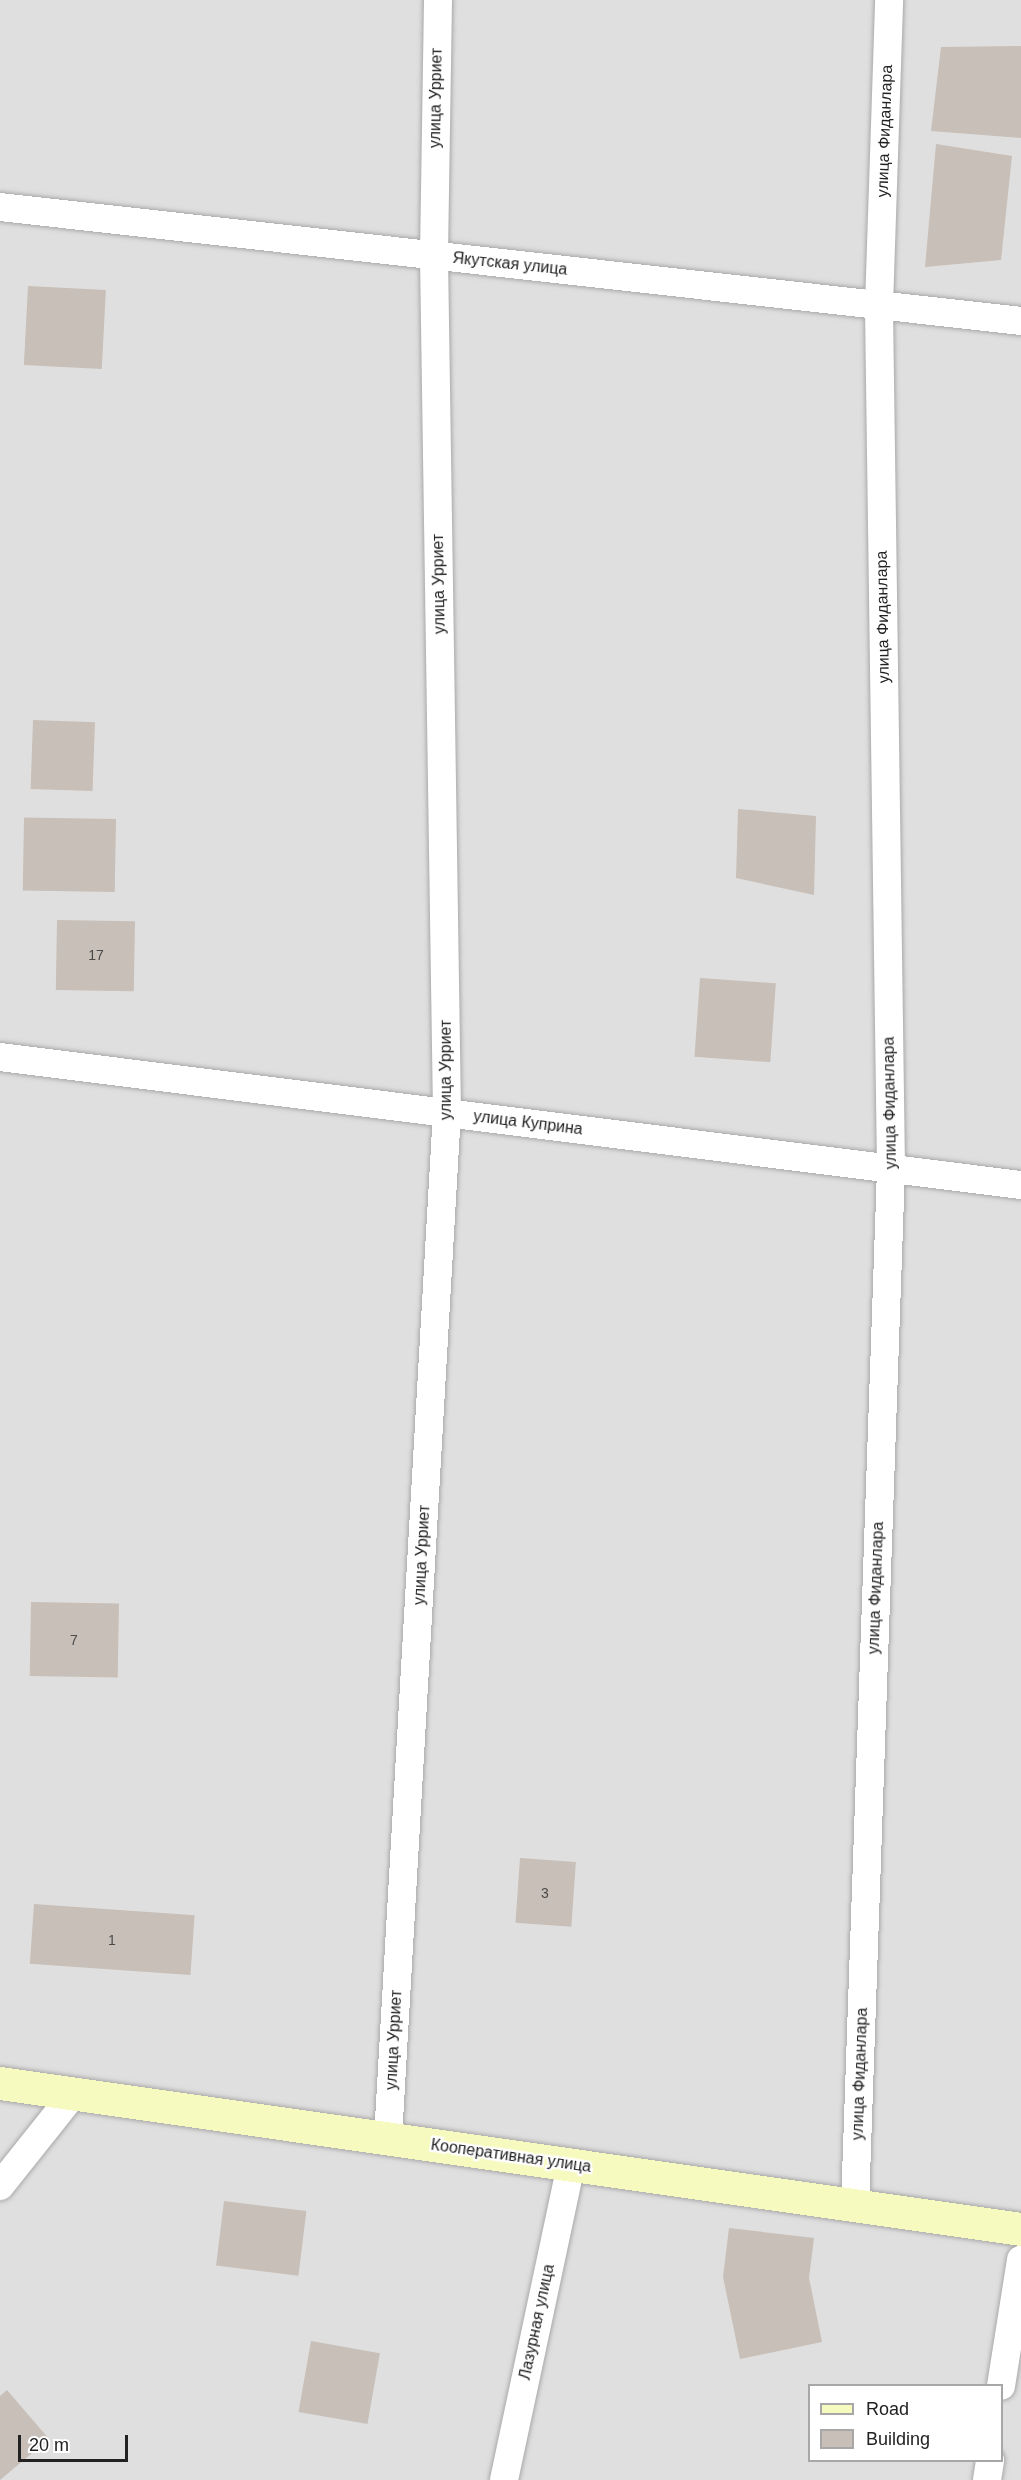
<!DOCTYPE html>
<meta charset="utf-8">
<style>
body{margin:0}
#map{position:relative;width:1021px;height:2480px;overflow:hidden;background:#f2efe9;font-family:Helvetica,sans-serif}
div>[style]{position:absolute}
.residential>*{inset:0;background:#e0dfdf}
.building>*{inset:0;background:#c7bfb8;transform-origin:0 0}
.roads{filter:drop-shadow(0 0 2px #a9a9a9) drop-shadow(0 0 2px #a9a9a9)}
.street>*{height:28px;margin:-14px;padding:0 14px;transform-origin:14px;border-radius:14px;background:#fff}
.secondary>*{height:33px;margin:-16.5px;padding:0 16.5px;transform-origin:16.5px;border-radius:16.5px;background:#f7fabf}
span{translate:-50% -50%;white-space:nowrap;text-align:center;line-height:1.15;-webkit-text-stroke:4.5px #fff;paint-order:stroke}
.number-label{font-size:14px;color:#4b4948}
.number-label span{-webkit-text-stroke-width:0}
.street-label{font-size:16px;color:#222}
.legend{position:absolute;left:808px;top:2384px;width:195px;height:78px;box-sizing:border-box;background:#fff;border:2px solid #a7a7a7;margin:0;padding:8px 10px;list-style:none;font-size:18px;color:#222}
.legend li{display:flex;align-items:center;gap:12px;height:30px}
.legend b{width:30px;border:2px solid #a7a7a7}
.scale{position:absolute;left:18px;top:2435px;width:110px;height:27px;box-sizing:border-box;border:3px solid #222;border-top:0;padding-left:8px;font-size:18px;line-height:21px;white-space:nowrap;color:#222;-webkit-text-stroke:4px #fff;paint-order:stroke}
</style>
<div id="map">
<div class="residential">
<i style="clip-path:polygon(evenodd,0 0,1021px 0,1021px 2480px,0 2480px,0 0,810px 2386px,1002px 2386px,1002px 2460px,810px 2460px,810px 2386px)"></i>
</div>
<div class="building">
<i style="clip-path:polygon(1021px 46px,1021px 138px,931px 131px,941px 47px)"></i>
<i style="clip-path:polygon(936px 144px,1012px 156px,1001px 260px,925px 267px)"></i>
<i style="left:28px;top:286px;width:78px;height:79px;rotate:3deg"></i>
<i style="left:33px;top:720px;width:62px;height:69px;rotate:2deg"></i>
<i style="clip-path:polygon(738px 809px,816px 816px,814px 895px,736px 878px)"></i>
<i style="left:116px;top:819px;width:73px;height:92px;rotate:91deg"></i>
<i style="left:57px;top:920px;width:78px;height:70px;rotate:1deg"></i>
<i style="left:700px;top:978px;width:76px;height:79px;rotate:4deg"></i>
<i style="left:31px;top:1602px;width:88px;height:74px;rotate:1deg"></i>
<i style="left:520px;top:1858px;width:56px;height:65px;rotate:4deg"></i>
<i style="left:34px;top:1904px;width:161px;height:60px;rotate:4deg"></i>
<i style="left:224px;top:2201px;width:83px;height:65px;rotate:7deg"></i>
<i style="clip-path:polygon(729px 2228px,814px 2238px,809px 2278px,822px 2342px,740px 2359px,723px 2277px)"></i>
<i style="left:311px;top:2341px;width:70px;height:72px;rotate:10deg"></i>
<i style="clip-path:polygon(7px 2390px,49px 2439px,0 2480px,0 2396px)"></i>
</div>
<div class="roads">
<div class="street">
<i style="left:0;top:207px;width:1027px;rotate:6.37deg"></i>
<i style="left:0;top:1057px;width:1029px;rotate:7.15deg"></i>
<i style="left:388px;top:2138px;width:1027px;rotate:-86.71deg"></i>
<i style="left:447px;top:1113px;width:858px;rotate:-90.87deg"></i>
<i style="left:434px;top:255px;width:255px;rotate:-89.1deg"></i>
<i style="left:0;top:2186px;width:119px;rotate:-51.5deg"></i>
<i style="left:855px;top:2205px;width:1038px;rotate:-88.01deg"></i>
<i style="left:891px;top:1168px;width:862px;rotate:-90.8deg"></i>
<i style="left:879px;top:306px;width:306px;rotate:-88.1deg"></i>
<i style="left:1001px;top:2386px;width:128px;rotate:-81deg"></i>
<i style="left:504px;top:2480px;width:322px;rotate:-78deg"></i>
<i style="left:987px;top:2480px;width:20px;rotate:-81deg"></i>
</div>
<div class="secondary">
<i style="left:0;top:2083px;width:1031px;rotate:8.14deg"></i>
</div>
</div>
<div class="number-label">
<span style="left:96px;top:955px">17</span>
<span style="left:74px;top:1640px">7</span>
<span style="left:545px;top:1893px">3</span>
<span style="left:112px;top:1940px">1</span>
</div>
<div class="street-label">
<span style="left:436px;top:98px;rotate:-89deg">улица Урриет</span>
<span style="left:885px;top:131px;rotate:-88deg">улица Фиданлара</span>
<span style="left:510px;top:264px;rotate:6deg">Якутская улица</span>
<span style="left:439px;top:584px;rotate:-91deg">улица Урриет</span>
<span style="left:883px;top:617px;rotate:-91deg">улица Фиданлара</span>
<span style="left:446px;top:1070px;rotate:-90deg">улица Урриет</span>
<span style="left:890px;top:1103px;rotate:-91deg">улица Фиданлара</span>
<span style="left:528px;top:1123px;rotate:7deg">улица Куприна</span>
<span style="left:422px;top:1555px;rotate:-87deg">улица Урриет</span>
<span style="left:876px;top:1588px;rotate:-88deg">улица Фиданлара</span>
<span style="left:394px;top:2040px;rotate:-87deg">улица Урриет</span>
<span style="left:860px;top:2074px;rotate:-88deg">улица Фиданлара</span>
<span style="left:511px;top:2156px;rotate:8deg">Кооперативная улица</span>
<span style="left:537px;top:2322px;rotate:-78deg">Лазурная улица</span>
</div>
<ul class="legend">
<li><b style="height:8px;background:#f7fabf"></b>Road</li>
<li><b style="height:16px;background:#c7bfb8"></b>Building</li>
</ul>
<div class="scale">20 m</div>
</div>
